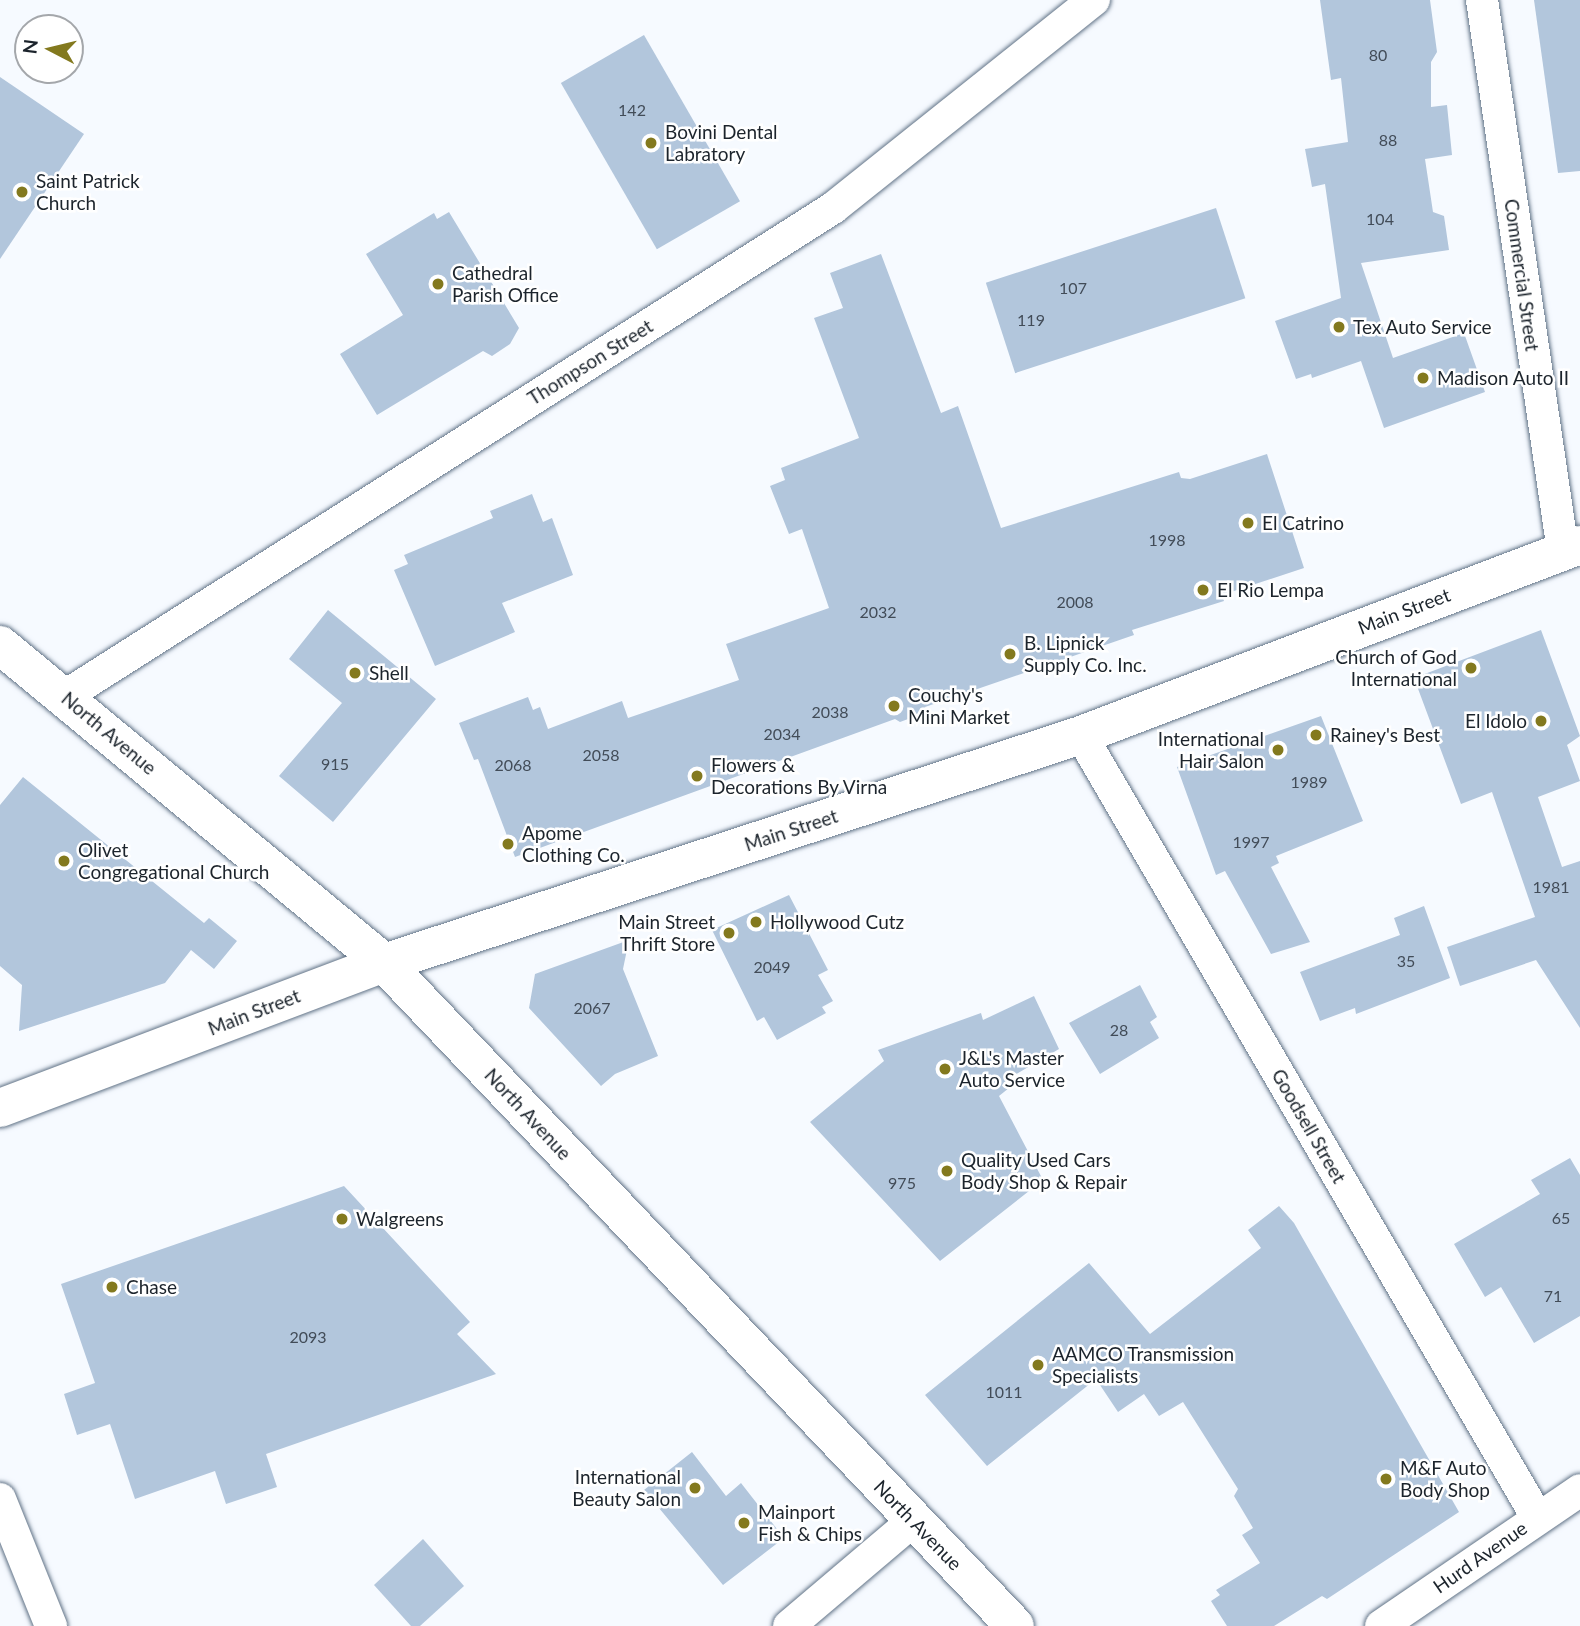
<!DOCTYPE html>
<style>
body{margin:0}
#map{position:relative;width:1580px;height:1626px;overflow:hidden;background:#f6faff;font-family:Lato,sans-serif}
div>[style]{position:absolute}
.building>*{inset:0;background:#b2c6dc;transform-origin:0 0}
.roads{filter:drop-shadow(0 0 2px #617387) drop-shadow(0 0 2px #617387)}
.street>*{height:32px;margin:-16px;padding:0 16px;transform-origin:16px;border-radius:16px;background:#fff}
.primary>*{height:38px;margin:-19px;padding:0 19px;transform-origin:19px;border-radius:19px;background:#fff}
.dots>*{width:19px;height:19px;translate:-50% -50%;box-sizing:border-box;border:4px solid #fff;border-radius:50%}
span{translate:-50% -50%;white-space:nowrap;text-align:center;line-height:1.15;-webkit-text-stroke:5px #fff;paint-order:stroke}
.number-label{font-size:16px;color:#424c58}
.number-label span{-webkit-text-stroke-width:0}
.poi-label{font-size:19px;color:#1c242c}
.left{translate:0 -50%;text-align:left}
.right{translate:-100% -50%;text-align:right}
.street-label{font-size:19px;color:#1c242c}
.north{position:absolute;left:14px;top:14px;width:70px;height:70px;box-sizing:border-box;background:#fff;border:2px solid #a4a7ab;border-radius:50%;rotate:277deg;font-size:19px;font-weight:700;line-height:28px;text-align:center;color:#1c242c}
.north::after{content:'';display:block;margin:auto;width:24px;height:32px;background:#83791e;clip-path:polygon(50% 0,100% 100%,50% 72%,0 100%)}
</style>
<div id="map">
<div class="building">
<i style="clip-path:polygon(1320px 0,1430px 0,1437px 52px,1431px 62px,1431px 107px,1447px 105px,1452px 155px,1425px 159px,1433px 212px,1444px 216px,1449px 250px,1361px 263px,1393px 358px,1464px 333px,1485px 392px,1384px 428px,1361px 361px,1312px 378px,1311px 374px,1296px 379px,1275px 321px,1341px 298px,1325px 184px,1312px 187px,1305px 149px,1348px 142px,1341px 78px,1331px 80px)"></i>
<i style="clip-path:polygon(1534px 0,1580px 0,1580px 171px,1558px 173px)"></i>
<i style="left:644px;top:35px;width:192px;height:96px;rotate:60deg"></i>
<i style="clip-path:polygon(0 77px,84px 134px,0 259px)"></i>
<i style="left:1216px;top:208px;width:95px;height:242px;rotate:72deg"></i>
<i style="clip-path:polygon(449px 212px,519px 328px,510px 344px,492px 356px,483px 351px,377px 415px,340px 354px,403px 315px,366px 254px,434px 213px,437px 219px)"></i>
<i style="clip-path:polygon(881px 254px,941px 413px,958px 406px,1001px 528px,1179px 472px,1181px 478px,1190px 479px,1267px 454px,1304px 568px,1222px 595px,1224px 601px,1132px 630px,1134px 635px,925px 707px,927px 712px,900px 722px,895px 719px,515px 857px,478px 759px,474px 760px,459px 723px,528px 697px,533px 710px,540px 707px,548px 729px,622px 701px,628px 718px,739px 680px,726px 644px,829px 608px,802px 529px,789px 534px,770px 486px,785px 480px,781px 468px,859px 438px,814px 318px,843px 308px,830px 273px)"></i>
<i style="clip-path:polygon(532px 494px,543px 522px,552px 518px,573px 575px,502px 603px,515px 632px,435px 666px,394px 570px,408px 564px,404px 555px,493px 518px,490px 511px)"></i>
<i style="clip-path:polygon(328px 610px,436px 699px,333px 822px,279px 776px,342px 703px,289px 659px)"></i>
<i style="clip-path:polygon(1541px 630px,1580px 736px,1567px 745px,1580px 781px,1538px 797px,1562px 867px,1580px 861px,1580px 1028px,1536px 960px,1460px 986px,1447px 947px,1535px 917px,1492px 792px,1461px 804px,1414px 678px)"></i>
<i style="clip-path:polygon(1321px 716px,1363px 821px,1276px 856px,1279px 863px,1271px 867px,1310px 942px,1271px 954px,1225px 871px,1216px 875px,1177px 767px)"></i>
<i style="clip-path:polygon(23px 777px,204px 923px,209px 918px,237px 941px,214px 969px,191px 950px,165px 983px,19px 1031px,22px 985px,0 966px,0 805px)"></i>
<i style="clip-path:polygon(789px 895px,828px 970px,818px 975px,833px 1001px,822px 1007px,826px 1013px,777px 1040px,764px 1017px,757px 1021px,712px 930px)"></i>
<i style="clip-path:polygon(1424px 906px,1450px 978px,1356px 1014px,1355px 1008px,1320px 1021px,1300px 972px,1400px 935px,1394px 918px)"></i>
<i style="clip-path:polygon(629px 940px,623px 969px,658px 1056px,615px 1074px,601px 1086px,529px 1008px,535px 974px)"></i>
<i style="clip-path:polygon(1140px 985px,1157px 1017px,1150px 1022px,1159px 1038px,1100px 1074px,1069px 1023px)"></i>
<i style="clip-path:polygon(1034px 996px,1059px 1049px,1006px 1080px,1009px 1088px,999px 1096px,1043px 1180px,940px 1261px,810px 1122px,884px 1061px,878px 1050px,981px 1013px,983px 1020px)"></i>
<i style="clip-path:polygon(1570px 1158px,1580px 1175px,1580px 1316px,1534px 1343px,1501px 1287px,1485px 1297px,1454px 1244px,1540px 1194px,1531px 1180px)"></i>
<i style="clip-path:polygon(344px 1186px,470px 1322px,457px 1334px,496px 1374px,266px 1454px,277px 1487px,226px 1504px,215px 1471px,135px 1499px,110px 1424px,77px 1435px,64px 1394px,95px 1383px,61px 1284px)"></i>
<i style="clip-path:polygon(1279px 1206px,1294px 1223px,1459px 1512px,1327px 1599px,1322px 1596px,1274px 1626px,1227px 1626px,1211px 1601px,1220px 1595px,1216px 1590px,1260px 1563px,1242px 1535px,1253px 1528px,1234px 1496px,1238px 1489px,1183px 1402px,1159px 1416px,1144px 1394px,1118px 1412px,1096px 1379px,987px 1466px,925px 1395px,1089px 1263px,1150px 1334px,1261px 1248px,1248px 1230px)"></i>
<i style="clip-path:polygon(692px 1452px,726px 1496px,741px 1483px,784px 1538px,723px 1585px,644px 1490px)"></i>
<i style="clip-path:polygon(423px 1539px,464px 1586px,420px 1626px,411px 1626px,374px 1585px)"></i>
</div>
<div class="roads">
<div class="street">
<i style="left:1482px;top:0;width:557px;rotate:81.64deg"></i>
<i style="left:65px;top:696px;width:910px;rotate:-32.43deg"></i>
<i style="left:833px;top:208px;width:334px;rotate:-38.6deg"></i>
<i style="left:1081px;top:735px;width:905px;rotate:59.75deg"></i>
<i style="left:0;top:1499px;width:137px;rotate:68.1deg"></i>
<i style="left:789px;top:1626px;width:164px;rotate:-40.3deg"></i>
<i style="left:1381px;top:1626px;width:241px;rotate:-34.3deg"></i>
</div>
<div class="primary">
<i style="left:0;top:645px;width:499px;rotate:39.6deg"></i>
<i style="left:384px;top:963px;width:915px;rotate:46.42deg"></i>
<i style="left:0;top:1108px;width:410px;rotate:-20.7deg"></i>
<i style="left:384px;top:963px;width:733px;rotate:-18.11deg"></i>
<i style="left:1081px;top:735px;width:534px;rotate:-20.84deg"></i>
</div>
</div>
<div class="dots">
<i style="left:651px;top:143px;background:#83791e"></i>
<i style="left:22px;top:192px;background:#83791e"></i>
<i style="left:438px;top:284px;background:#83791e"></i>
<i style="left:1339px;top:327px;background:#83791e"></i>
<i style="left:1423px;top:378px;background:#83791e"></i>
<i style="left:1248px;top:523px;background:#83791e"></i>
<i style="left:1203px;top:590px;background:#83791e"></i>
<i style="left:1010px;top:654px;background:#83791e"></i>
<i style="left:1471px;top:668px;background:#83791e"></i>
<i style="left:355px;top:673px;background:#83791e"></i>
<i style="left:894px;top:706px;background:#83791e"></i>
<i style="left:1541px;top:721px;background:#83791e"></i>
<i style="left:1316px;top:735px;background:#83791e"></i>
<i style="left:1278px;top:750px;background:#83791e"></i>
<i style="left:697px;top:776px;background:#83791e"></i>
<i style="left:508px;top:844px;background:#83791e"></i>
<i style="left:64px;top:861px;background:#83791e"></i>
<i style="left:756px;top:922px;background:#83791e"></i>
<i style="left:729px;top:933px;background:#83791e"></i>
<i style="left:945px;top:1069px;background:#83791e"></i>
<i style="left:947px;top:1171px;background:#83791e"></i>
<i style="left:342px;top:1219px;background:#83791e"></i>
<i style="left:112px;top:1287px;background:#83791e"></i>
<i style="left:1038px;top:1365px;background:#83791e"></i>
<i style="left:1386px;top:1479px;background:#83791e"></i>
<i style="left:695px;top:1488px;background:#83791e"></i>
<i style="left:744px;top:1523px;background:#83791e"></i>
</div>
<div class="number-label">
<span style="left:1378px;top:55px">80</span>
<span style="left:632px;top:110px">142</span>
<span style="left:1388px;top:140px">88</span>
<span style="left:1380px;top:219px">104</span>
<span style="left:1073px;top:288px">107</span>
<span style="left:1031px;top:320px">119</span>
<span style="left:1167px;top:540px">1998</span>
<span style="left:1075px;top:602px">2008</span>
<span style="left:878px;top:612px">2032</span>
<span style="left:830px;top:712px">2038</span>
<span style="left:782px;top:734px">2034</span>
<span style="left:601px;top:755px">2058</span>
<span style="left:335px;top:764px">915</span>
<span style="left:513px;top:765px">2068</span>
<span style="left:1309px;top:782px">1989</span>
<span style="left:1251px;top:842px">1997</span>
<span style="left:1551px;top:887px">1981</span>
<span style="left:1406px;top:961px">35</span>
<span style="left:772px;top:967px">2049</span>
<span style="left:592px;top:1008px">2067</span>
<span style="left:1119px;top:1030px">28</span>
<span style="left:902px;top:1183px">975</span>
<span style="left:1561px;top:1218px">65</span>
<span style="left:1553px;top:1296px">71</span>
<span style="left:308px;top:1337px">2093</span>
<span style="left:1004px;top:1392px">1011</span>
</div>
<div class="poi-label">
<span class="left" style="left:665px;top:143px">Bovini Dental<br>Labratory</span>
<span class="left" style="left:36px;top:192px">Saint Patrick<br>Church</span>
<span class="left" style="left:452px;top:284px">Cathedral<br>Parish Office</span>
<span class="left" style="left:1353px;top:327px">Tex Auto Service</span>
<span class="left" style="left:1437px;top:378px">Madison Auto II</span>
<span class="left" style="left:1262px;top:523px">El Catrino</span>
<span class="left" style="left:1217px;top:590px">El Rio Lempa</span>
<span class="left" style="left:1024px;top:654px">B. Lipnick<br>Supply Co. Inc.</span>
<span class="right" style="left:1457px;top:668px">Church of God<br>International</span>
<span class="left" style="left:369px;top:673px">Shell</span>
<span class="left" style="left:908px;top:706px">Couchy's<br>Mini Market</span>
<span class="right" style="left:1527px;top:721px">El Idolo</span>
<span class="left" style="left:1330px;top:735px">Rainey's Best</span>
<span class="right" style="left:1264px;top:750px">International<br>Hair Salon</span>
<span class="left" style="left:711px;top:776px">Flowers &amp;<br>Decorations By Virna</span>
<span class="left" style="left:522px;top:844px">Apome<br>Clothing Co.</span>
<span class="left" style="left:78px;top:861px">Olivet<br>Congregational Church</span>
<span class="right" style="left:715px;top:933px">Main Street<br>Thrift Store</span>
<span class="left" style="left:770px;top:922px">Hollywood Cutz</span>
<span class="left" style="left:959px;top:1069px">J&amp;L's Master<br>Auto Service</span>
<span class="left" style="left:961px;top:1171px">Quality Used Cars<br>Body Shop &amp; Repair</span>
<span class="left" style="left:356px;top:1219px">Walgreens</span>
<span class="left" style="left:126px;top:1287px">Chase</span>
<span class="left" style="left:1052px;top:1365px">AAMCO Transmission<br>Specialists</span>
<span class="left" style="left:1400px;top:1479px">M&amp;F Auto<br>Body Shop</span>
<span class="right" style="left:681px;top:1488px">International<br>Beauty Salon</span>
<span class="left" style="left:758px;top:1523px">Mainport<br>Fish &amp; Chips</span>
</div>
<div class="street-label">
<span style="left:1522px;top:275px;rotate:82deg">Commercial Street</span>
<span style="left:590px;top:362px;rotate:-32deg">Thompson Street</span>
<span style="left:1404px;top:611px;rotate:-21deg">Main Street</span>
<span style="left:109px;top:733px;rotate:40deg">North Avenue</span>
<span style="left:791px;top:830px;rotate:-18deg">Main Street</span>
<span style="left:254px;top:1012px;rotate:-21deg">Main Street</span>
<span style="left:528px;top:1114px;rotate:47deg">North Avenue</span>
<span style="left:1309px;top:1126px;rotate:60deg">Goodsell Street</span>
<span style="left:918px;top:1525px;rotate:46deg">North Avenue</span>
<span style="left:1480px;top:1557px;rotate:-35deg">Hurd Avenue</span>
</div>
<div class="north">N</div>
</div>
